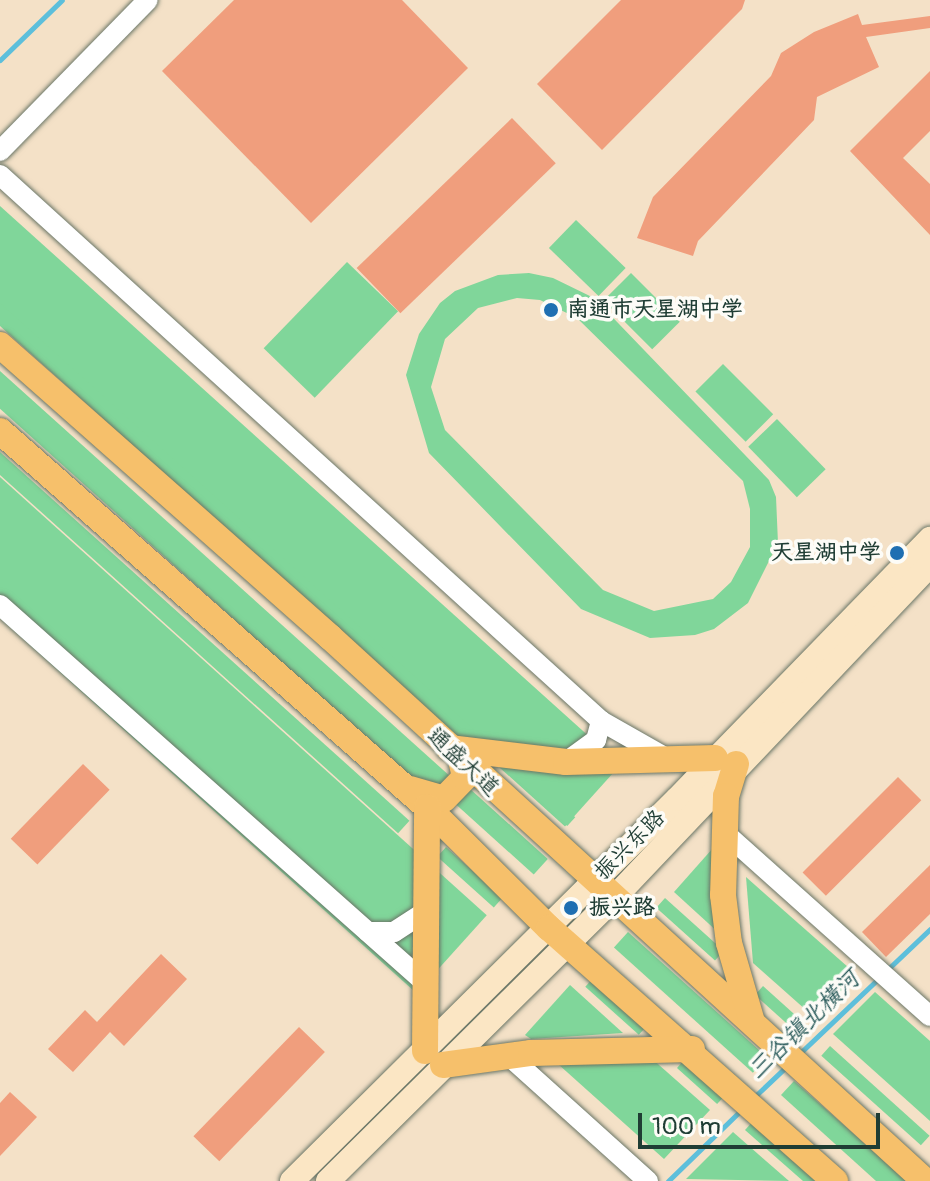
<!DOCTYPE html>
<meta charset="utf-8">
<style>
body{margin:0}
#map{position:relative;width:930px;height:1181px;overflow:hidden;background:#f4e1c7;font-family:Pangolin,"LXGW WenKai TC",sans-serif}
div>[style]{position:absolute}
.green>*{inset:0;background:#80d69a;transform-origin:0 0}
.stream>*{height:5px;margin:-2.5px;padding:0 2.5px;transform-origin:2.5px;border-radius:2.5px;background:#5dbfdb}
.building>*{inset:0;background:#f09e7d;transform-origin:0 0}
.roads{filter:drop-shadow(0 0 2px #6a7667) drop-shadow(0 0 2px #6a7667)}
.tertiary>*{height:20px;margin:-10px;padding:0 10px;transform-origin:10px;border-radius:10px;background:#fff}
.secondary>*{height:24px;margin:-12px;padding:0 12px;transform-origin:12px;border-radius:12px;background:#fbe6c4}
.primary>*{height:26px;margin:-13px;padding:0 13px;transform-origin:13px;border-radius:13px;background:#f6c06b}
.dots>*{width:22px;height:22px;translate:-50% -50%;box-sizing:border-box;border:4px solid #fdfcf7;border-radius:50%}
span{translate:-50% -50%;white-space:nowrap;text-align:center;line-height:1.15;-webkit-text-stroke:7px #fdfcf7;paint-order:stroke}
.poi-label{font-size:22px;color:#1f3d34;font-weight:700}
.left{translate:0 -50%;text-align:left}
.right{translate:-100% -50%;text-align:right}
.street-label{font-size:22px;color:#1f3d34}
.water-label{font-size:24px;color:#2e5e5e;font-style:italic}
.scale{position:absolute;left:638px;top:1113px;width:242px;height:36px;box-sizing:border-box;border:4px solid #1f3d34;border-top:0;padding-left:10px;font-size:24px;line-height:28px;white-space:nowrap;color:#1f3d34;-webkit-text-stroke:6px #fdfcf7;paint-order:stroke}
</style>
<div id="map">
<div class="green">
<i style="left:0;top:206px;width:835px;height:83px;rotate:42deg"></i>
<i style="left:576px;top:220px;width:69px;height:39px;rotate:44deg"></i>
<i style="left:347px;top:262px;width:71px;height:120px;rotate:44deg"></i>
<i style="clip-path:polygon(evenodd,529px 273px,553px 278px,594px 298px,769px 480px,776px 497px,778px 543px,748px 603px,714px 629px,695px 635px,650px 638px,581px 609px,429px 453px,406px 375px,419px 334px,440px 303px,455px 291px,498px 275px,529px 273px,517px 298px,540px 300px,577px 318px,743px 481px,750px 509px,750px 547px,731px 582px,713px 599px,654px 611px,603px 590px,445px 430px,431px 387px,445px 339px,478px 308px,517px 298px)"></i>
<i style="left:631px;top:273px;width:69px;height:39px;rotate:45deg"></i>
<i style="left:0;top:303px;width:654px;height:17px;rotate:42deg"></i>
<i style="left:723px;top:364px;width:71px;height:39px;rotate:45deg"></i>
<i style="left:0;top:371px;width:609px;height:28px;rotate:42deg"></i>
<i style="left:777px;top:419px;width:70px;height:40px;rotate:46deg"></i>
<i style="left:0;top:452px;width:551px;height:17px;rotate:42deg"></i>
<i style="left:0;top:477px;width:655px;height:105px;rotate:42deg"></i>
<i style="left:524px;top:771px;width:69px;height:12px;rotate:42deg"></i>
<i style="left:469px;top:788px;width:106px;height:21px;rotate:42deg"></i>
<i style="left:446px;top:847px;width:76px;height:13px;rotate:42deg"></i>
<i style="clip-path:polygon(713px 848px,720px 934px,674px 892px)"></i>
<i style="clip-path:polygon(746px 877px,857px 975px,815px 1018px,753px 963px)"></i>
<i style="left:665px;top:898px;width:79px;height:13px;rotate:42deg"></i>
<i style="left:628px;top:932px;width:187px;height:21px;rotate:42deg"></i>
<i style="left:594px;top:977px;width:72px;height:13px;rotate:42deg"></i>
<i style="clip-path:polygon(570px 985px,623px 1033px,531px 1039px,525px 1035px)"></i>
<i style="left:763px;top:986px;width:54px;height:12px;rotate:42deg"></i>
<i style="clip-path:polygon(875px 992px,930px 1041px,930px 1121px,833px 1034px)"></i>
<i style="left:830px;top:1046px;width:134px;height:13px;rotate:42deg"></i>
<i style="clip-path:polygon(650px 1057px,710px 1110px,664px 1159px,558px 1064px)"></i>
<i style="left:685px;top:1059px;width:54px;height:12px;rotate:42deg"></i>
<i style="clip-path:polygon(794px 1081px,907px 1181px,876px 1181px,781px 1095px)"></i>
<i style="clip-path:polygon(754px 1120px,822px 1181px,803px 1181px,745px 1130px)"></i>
<i style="clip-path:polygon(733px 1132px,789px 1181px,686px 1179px)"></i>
</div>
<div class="stream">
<i style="left:0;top:60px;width:86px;rotate:-44.1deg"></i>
<i style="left:888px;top:969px;width:58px;rotate:-43.6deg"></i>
<i style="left:798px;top:1055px;width:115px;rotate:-43.6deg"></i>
<i style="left:752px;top:1099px;width:50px;rotate:-43.4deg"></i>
<i style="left:668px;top:1181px;width:103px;rotate:-44.2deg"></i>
</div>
<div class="building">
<i style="clip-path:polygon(234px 0,402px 0,468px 68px,311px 223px,162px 71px)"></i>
<i style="clip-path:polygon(621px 0,745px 0,742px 9px,602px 150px,537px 84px)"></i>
<i style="clip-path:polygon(858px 14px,862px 25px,930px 16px,930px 28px,866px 37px,879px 67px,817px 97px,814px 120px,698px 241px,693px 256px,637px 238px,653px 197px,771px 76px,781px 53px,814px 32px)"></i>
<i style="clip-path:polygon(930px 71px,930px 131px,903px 158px,930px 184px,930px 235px,850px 151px)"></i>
<i style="left:512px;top:118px;width:63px;height:216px;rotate:46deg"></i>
<i style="left:83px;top:764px;width:37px;height:104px;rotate:44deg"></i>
<i style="left:898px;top:777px;width:33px;height:135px;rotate:45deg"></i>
<i style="clip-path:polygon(930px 865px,930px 914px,886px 957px,862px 932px)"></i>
<i style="clip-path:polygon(161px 954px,187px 979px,124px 1046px,110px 1032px,73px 1072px,48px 1049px,85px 1010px,97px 1022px)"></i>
<i style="left:299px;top:1027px;width:36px;height:152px;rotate:44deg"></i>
<i style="clip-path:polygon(10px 1092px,37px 1117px,0 1156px,0 1103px)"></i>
</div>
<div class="roads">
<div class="tertiary">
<i style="left:0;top:151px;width:211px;rotate:-45.6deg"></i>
<i style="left:0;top:175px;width:812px;rotate:42.25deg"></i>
<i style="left:601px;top:721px;width:77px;rotate:29.6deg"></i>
<i style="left:0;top:605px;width:565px;rotate:41.63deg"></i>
<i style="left:567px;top:761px;width:36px;rotate:-36deg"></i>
<i style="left:596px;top:740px;width:20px;rotate:-75deg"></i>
<i style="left:724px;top:832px;width:276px;rotate:41.8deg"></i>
<i style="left:368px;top:932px;width:26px"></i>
<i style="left:394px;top:932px;width:35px;rotate:-33deg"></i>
<i style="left:509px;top:1056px;width:187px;rotate:42deg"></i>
</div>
<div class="secondary">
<i style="left:292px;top:1181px;width:542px;rotate:-44.78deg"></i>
<i style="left:677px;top:799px;width:363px;rotate:-45.8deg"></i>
<i style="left:328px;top:1181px;width:401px;rotate:-44.7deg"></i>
<i style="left:613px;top:899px;width:460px;rotate:-46.5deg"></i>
</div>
<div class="primary">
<i style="left:0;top:345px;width:441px;rotate:41.5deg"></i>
<i style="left:330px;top:637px;width:806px;rotate:42.44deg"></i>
<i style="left:0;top:431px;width:569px;rotate:41.37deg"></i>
<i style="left:427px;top:807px;width:172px;rotate:44.8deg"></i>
<i style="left:549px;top:928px;width:382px;rotate:41.5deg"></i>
<i style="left:449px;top:748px;width:118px;rotate:6.8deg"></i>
<i style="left:566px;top:762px;width:149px;rotate:-1.5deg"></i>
<i style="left:736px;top:764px;width:34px;rotate:107deg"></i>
<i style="left:726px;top:796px;width:99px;rotate:91.7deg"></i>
<i style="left:723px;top:895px;width:48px;rotate:82.9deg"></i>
<i style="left:729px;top:943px;width:82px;rotate:73.8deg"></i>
<i style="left:410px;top:789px;width:35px;rotate:16deg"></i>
<i style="left:444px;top:799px;width:30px;rotate:-46deg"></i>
<i style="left:465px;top:777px;width:17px;rotate:-103deg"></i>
<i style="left:425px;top:1051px;width:244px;rotate:-89.5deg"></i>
<i style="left:443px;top:1065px;width:89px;rotate:-7.8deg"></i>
<i style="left:531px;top:1053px;width:161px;rotate:-1.4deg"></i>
</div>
</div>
<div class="dots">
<i style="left:551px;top:310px;background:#1f6fb2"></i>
<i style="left:897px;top:553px;background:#1f6fb2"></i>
<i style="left:571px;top:908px;background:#1f6fb2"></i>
</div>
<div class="poi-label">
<span class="left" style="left:567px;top:310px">南通市天星湖中学</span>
<span class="right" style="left:881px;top:553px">天星湖中学</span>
<span class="left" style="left:589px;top:908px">振兴路</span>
</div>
<div class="street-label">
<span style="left:463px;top:762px;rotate:43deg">通盛大道</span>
<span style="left:630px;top:845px;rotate:-45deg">振兴东路</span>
</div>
<div class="water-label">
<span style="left:804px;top:1025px;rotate:-44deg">三谷镇北横河</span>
</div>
<div class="scale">100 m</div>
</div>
